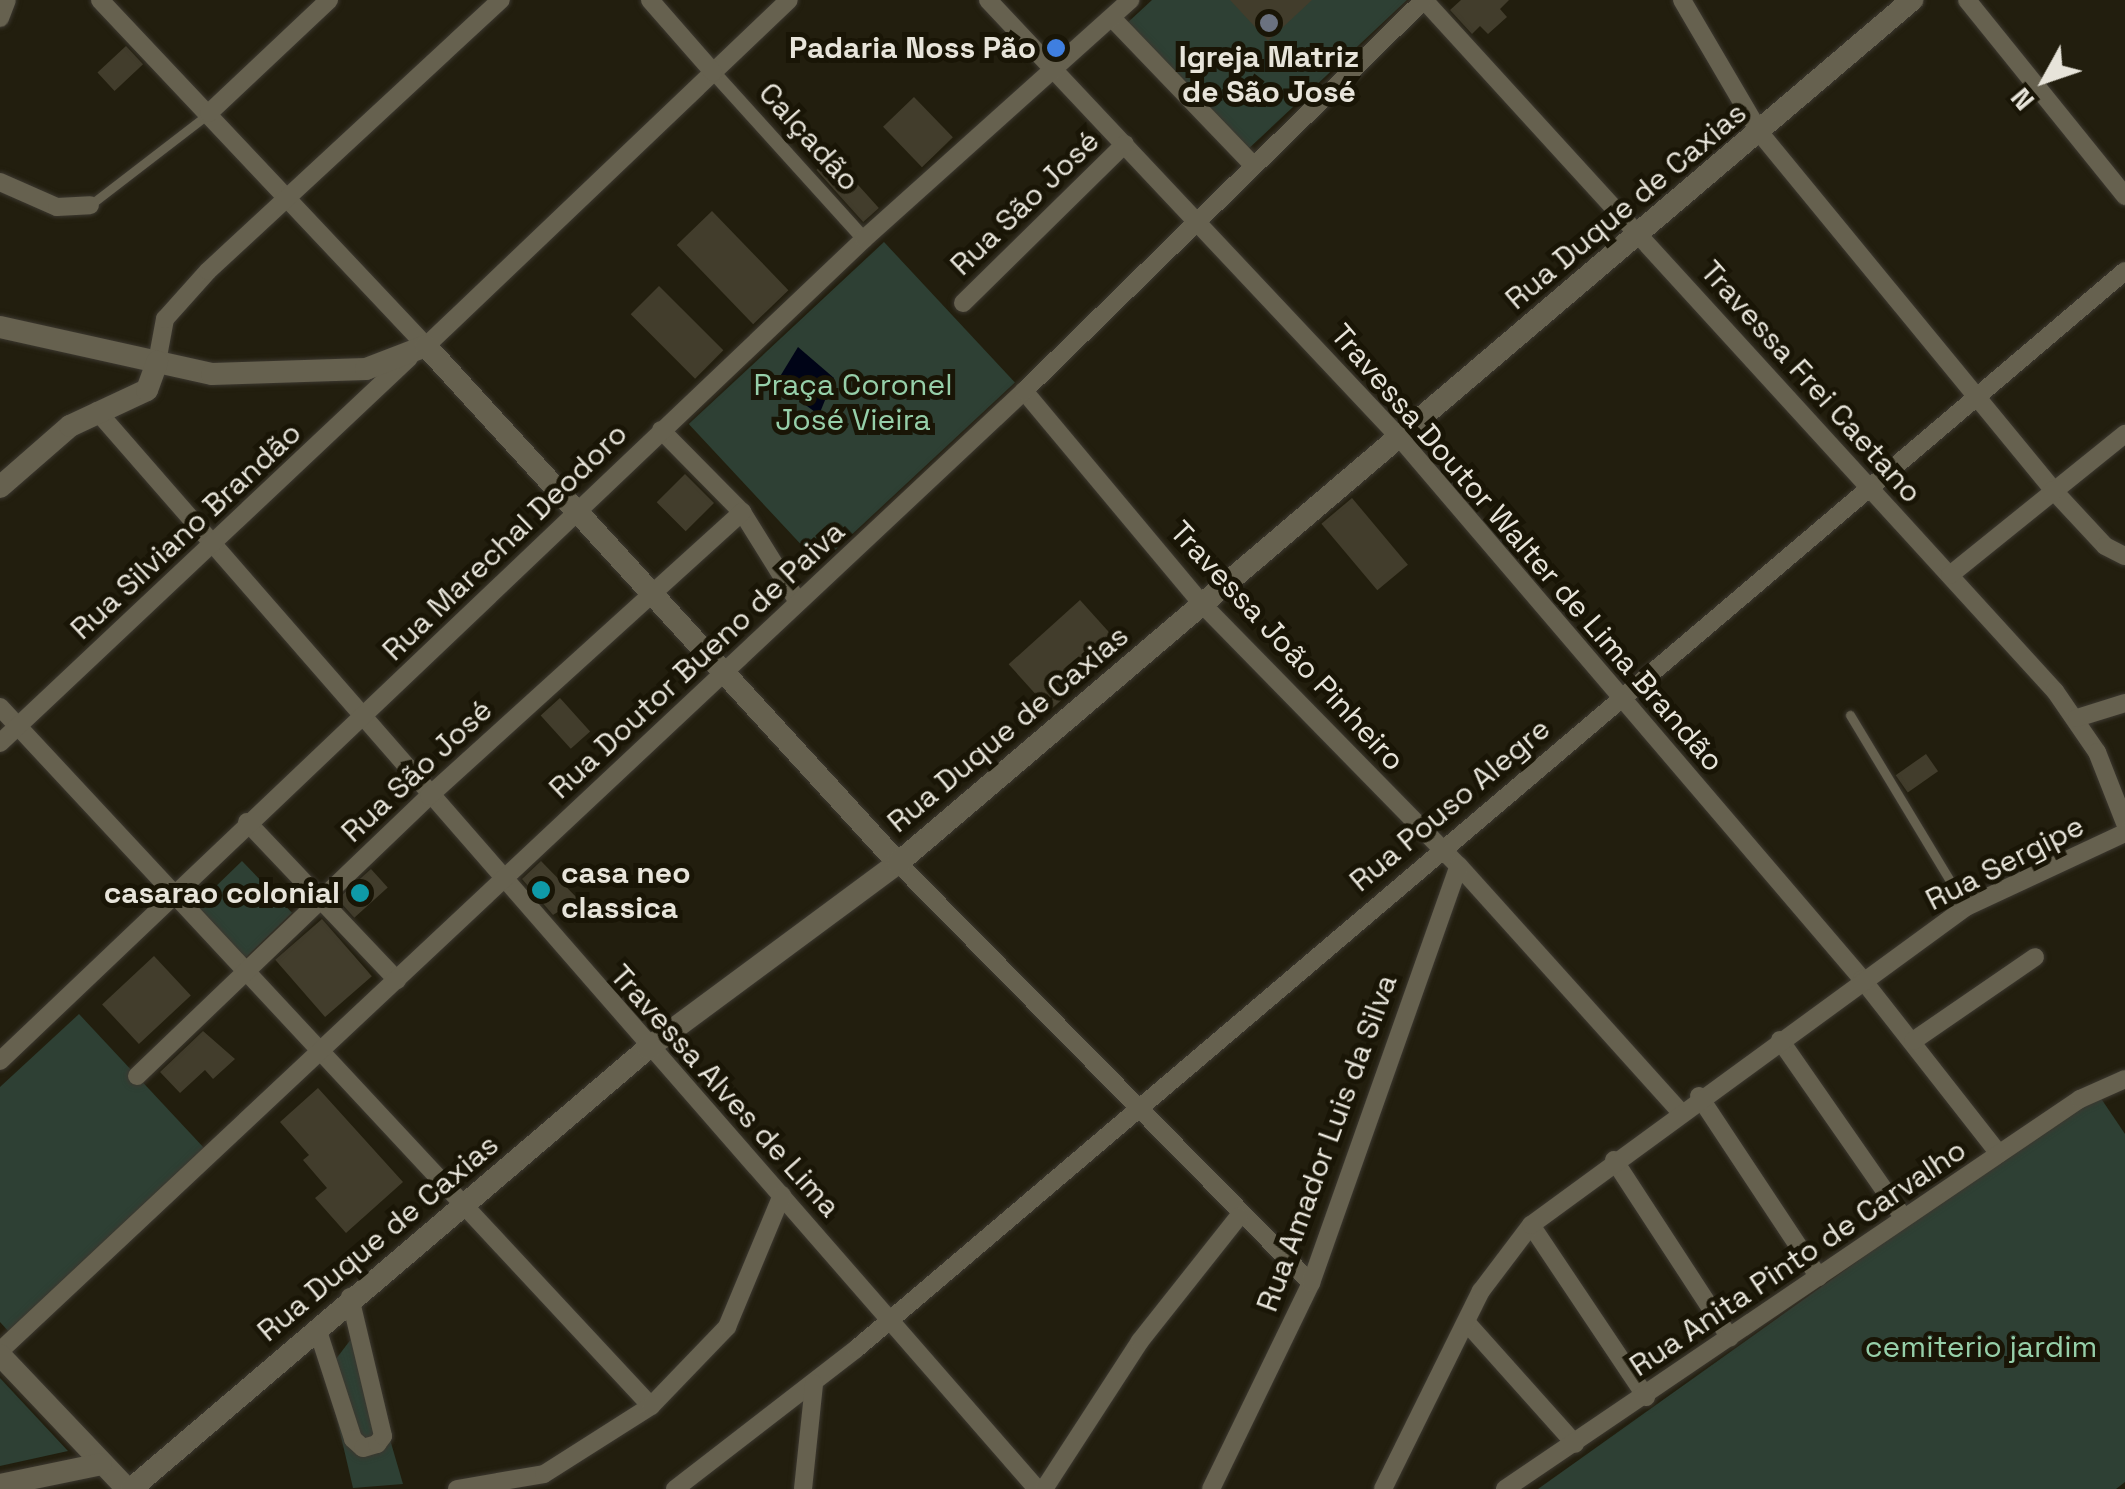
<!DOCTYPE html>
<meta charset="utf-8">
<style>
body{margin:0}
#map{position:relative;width:2125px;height:1489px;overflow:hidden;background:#221e0e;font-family:"Space Grotesk",sans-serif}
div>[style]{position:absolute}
.green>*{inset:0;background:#2e4034;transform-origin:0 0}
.water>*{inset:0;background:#000417}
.building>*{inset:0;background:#423d2c;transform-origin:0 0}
.roads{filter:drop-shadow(0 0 2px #3c3830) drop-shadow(0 0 2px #3c3830)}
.service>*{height:9px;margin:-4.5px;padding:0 4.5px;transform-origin:4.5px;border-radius:4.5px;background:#66614f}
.pedestrian>*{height:14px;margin:-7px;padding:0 7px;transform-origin:7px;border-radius:7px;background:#66614f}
.minor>*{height:18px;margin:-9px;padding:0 9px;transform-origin:9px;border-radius:9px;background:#66614f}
.tertiary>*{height:22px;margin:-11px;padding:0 11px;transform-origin:11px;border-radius:11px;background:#66614f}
.dots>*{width:28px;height:28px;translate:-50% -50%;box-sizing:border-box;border:5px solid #191506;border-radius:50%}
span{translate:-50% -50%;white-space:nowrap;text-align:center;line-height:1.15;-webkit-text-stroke:10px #191506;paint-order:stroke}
.poi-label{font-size:30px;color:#e7e4da;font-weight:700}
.right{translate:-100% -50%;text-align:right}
.left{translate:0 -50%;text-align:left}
.street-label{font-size:30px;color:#e7e4da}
.park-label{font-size:30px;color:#96cfa9}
.north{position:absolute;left:1995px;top:30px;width:100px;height:100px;-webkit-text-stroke:8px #191506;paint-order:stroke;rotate:230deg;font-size:28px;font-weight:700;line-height:40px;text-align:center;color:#e7e4da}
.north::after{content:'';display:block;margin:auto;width:35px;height:45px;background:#e7e4da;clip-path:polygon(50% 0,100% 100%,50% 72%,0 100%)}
</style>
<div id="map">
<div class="green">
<i style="clip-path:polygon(1152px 0,1407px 0,1245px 152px,1125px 25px)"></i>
<i style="left:884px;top:242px;width:192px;height:267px;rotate:47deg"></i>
<i style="left:242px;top:861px;width:72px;height:65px;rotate:46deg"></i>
<i style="clip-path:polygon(79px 1014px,205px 1149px,9px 1332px,0 1322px,0 1087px)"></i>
<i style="clip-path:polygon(2096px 1091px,2125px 1134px,2125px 1482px,2116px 1489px,1538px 1489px)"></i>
<i style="clip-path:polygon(358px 1330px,403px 1484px,353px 1488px,326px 1372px)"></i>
<i style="clip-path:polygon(0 1378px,68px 1451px,0 1466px)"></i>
</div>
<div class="water">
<i style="clip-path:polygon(798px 347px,834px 378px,819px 415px,776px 383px)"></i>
</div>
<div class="building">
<i style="clip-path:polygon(1230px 0,1312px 0,1268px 41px)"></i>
<i style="clip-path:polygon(1461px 0,1509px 0,1500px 9px,1507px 17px,1488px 34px,1480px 26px,1472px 34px,1450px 10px)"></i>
<i style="left:126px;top:46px;width:25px;height:39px;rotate:47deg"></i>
<i style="left:914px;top:97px;width:56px;height:43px;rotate:46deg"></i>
<i style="left:832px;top:156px;width:70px;height:21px;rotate:48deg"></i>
<i style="left:712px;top:211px;width:110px;height:49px;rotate:46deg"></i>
<i style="left:659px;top:286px;width:91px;height:40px;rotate:45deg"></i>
<i style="left:685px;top:474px;width:41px;height:40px;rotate:45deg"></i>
<i style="left:1352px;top:498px;width:87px;height:40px;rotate:50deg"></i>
<i style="left:1080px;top:600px;width:62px;height:96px;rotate:48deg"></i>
<i style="left:560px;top:698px;width:45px;height:26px;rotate:48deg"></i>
<i style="left:1926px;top:754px;width:21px;height:37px;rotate:55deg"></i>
<i style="clip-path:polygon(541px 861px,578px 899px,553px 915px,522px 879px)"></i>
<i style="left:371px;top:869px;width:25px;height:45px;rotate:48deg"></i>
<i style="left:322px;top:919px;width:76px;height:62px;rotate:49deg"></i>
<i style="left:154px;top:956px;width:54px;height:71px;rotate:47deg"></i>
<i style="clip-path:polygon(203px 1031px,235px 1059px,213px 1079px,205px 1070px,180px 1093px,160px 1072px)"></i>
<i style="clip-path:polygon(318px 1088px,403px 1182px,346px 1233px,315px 1198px,327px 1188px,303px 1160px,309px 1155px,280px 1122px)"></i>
</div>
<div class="roads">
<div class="service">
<i style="left:90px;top:205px;width:148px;rotate:-37.6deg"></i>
<i style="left:1850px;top:715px;width:224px;rotate:58.9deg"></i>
</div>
<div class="pedestrian">
<i style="left:713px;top:72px;width:225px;rotate:47.9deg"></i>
</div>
<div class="minor">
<i style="left:100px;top:0;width:475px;rotate:46.7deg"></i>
<i style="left:426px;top:346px;width:501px;rotate:-43.63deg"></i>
<i style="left:650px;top:0;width:96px;rotate:48.8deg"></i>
<i style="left:988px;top:0;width:600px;rotate:46.76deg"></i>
<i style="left:1399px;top:437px;width:713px;rotate:49.49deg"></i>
<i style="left:1862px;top:979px;width:222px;rotate:51.9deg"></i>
<i style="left:1424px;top:0;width:936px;rotate:47.6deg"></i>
<i style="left:2055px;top:691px;width:74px;rotate:55.5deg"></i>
<i style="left:2097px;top:752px;width:76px;rotate:68.5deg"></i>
<i style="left:1682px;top:0;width:154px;rotate:59.6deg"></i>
<i style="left:1760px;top:133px;width:462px;rotate:50.6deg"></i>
<i style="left:2053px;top:490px;width:76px;rotate:47.1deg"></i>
<i style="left:2105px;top:546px;width:22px;rotate:27deg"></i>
<i style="left:1967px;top:0;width:252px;rotate:51.1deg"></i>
<i style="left:0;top:18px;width:19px;rotate:-69deg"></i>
<i style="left:1112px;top:18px;width:202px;rotate:46.2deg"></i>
<i style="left:209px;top:113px;width:165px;rotate:-43.3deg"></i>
<i style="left:0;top:182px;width:62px;rotate:23.7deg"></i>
<i style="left:57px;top:207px;width:33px;rotate:-3deg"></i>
<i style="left:963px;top:303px;width:227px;rotate:-44.5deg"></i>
<i style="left:157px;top:362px;width:44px;rotate:-79.5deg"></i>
<i style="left:165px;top:319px;width:64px;rotate:-48.1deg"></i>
<i style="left:208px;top:271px;width:399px;rotate:-42.8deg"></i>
<i style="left:1024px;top:391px;width:278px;rotate:50.1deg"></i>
<i style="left:1202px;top:604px;width:367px;rotate:45.6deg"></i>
<i style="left:1459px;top:866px;width:329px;rotate:48deg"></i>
<i style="left:97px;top:411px;width:1430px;rotate:48.91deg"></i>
<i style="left:661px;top:430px;width:115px;rotate:45.4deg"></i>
<i style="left:742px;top:512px;width:106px;rotate:58.1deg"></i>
<i style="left:1950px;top:575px;width:225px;rotate:-38.9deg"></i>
<i style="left:0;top:707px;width:955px;rotate:47.04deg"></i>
<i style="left:2077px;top:718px;width:50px;rotate:-17.4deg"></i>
<i style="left:0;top:743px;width:562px;rotate:-43.27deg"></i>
<i style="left:247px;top:822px;width:218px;rotate:46.5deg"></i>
<i style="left:898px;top:863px;width:589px;rotate:45.48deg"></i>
<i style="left:1780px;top:1040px;width:216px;rotate:55.2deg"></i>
<i style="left:1913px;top:1041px;width:148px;rotate:-34.5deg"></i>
<i style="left:0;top:1061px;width:1193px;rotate:-43.57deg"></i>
<i style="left:864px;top:239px;width:358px;rotate:-41.9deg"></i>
<i style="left:137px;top:1076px;width:405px;rotate:-43.8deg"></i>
<i style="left:429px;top:796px;width:423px;rotate:-42.2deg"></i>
<i style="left:1699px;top:1096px;width:217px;rotate:56.5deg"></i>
<i style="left:1614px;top:1160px;width:212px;rotate:56.9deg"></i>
<i style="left:1531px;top:1225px;width:207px;rotate:56.2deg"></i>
<i style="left:1467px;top:1323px;width:162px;rotate:48.2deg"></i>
<i style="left:317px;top:1328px;width:117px;rotate:72deg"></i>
<i style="left:353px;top:1439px;width:13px;rotate:42deg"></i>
<i style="left:363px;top:1448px;width:15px;rotate:-16deg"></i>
<i style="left:377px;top:1444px;width:10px;rotate:-53deg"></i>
<i style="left:383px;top:1436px;width:143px;rotate:-103.4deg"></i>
<i style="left:0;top:1351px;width:1404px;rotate:-43.15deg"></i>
<i style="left:1024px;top:391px;width:559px;rotate:-44.35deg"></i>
<i style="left:457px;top:1489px;width:88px;rotate:-9.8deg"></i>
<i style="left:544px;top:1474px;width:127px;rotate:-32.4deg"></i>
<i style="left:651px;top:1406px;width:110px;rotate:-46.1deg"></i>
<i style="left:727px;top:1327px;width:143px;rotate:-67.4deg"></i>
<i style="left:675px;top:1489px;width:229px;rotate:-37.7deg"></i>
<i style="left:856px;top:1349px;width:1665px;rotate:-40.35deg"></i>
<i style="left:803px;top:1489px;width:106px;rotate:-84deg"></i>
<i style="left:1044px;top:1489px;width:176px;rotate:-57deg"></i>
<i style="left:1140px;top:1341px;width:159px;rotate:-51.6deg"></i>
<i style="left:1211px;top:1489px;width:229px;rotate:-64.1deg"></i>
<i style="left:1311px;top:1283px;width:442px;rotate:-70.5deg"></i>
<i style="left:1383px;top:1489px;width:221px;rotate:-63.7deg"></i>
<i style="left:1481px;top:1291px;width:83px;rotate:-52.9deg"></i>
<i style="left:1531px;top:1225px;width:539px;rotate:-36.17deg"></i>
<i style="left:1966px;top:907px;width:175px;rotate:-25deg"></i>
<i style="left:1505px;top:1489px;width:695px;rotate:-34.15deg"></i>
<i style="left:2080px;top:1099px;width:49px;rotate:-24deg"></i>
</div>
<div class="tertiary">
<i style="left:0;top:327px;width:217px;rotate:12.5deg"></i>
<i style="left:212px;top:374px;width:154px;rotate:-1.9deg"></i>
<i style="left:366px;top:369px;width:64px;rotate:-21deg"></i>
<i style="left:426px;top:346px;width:700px;rotate:47.61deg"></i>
<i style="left:0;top:487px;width:93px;rotate:-41.1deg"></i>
<i style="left:70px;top:426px;width:85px;rotate:-25.1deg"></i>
<i style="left:147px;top:390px;width:30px;rotate:-70deg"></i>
<i style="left:0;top:1355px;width:185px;rotate:46.5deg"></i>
<i style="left:0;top:1485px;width:103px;rotate:-11.7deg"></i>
<i style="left:131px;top:1489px;width:680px;rotate:-40.46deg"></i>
<i style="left:648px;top:1048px;width:311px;rotate:-36.5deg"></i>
<i style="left:898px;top:863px;width:1332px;rotate:-40.4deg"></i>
</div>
</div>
<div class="dots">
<i style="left:1269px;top:23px;background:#6b7280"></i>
<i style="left:1056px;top:48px;background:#3f7fe0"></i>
<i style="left:541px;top:890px;background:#0f9aa8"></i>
<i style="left:360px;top:893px;background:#0f9aa8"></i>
</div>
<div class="poi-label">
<span class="right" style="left:1036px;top:48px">Padaria Noss Pão</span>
<span style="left:1269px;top:74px">Igreja Matriz<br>de São José</span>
<span class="left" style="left:561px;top:890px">casa neo<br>classica</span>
<span class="right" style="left:340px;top:893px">casarao colonial</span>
</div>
<div class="street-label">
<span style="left:809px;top:137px;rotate:48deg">Calçadão</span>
<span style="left:1025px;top:203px;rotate:-44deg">Rua São José</span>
<span style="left:1626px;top:206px;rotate:-40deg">Rua Duque de Caxias</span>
<span style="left:1811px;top:382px;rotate:48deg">Travessa Frei Caetano</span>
<span style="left:186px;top:531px;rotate:-43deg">Rua Silviano Brandão</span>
<span style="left:505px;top:542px;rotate:-44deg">Rua Marechal Deodoro</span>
<span style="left:1527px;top:548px;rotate:49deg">Travessa Doutor Walter de Lima Brandão</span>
<span style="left:1287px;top:646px;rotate:47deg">Travessa João Pinheiro</span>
<span style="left:697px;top:660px;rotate:-43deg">Rua Doutor Bueno de Paiva</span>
<span style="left:1008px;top:729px;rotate:-40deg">Rua Duque de Caxias</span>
<span style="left:417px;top:771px;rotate:-43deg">Rua São José</span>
<span style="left:1450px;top:805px;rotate:-40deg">Rua Pouso Alegre</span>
<span style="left:2005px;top:863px;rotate:-27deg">Rua Sergipe</span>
<span style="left:725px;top:1091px;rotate:48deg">Travessa Alves de Lima</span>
<span style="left:1327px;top:1143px;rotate:-70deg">Rua Amador Luis da Silva</span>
<span style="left:378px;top:1238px;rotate:-40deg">Rua Duque de Caxias</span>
<span style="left:1798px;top:1258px;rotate:-34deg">Rua Anita Pinto de Carvalho</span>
</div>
<div class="park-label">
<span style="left:853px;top:402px">Praça Coronel<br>José Vieira</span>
<span style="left:1981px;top:1347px">cemiterio jardim</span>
</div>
<div class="north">N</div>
</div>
